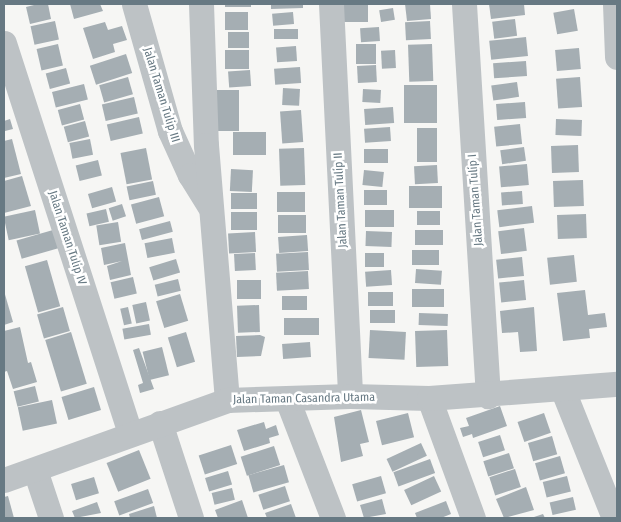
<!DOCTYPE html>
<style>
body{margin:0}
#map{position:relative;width:621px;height:522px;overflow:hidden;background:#f6f6f4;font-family:"Fira Sans Condensed",sans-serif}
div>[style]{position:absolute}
.building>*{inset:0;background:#a5aeb3;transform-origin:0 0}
.minor>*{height:25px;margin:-12.5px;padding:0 12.5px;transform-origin:12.5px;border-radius:12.5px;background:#bdc2c5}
span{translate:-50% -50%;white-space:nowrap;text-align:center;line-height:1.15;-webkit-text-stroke:5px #fff;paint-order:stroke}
.street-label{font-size:12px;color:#677983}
.frame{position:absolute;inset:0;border:5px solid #677983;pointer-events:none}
</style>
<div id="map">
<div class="building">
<i style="clip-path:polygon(38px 4px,48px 4px,51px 19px,30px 24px,26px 7px)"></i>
<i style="clip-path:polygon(70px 4px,100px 4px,103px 11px,74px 19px)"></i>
<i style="left:225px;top:4px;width:26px;height:3px"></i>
<i style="clip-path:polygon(271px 4px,303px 4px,303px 8px,271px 9px)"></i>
<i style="left:341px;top:4px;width:27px;height:18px"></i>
<i style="clip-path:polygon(405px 4px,430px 4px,431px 19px,407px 21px)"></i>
<i style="clip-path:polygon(489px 4px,524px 4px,525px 15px,491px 19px)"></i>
<i style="left:393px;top:8px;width:12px;height:14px;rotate:81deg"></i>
<i style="left:574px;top:9px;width:22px;height:21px;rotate:80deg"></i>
<i style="left:225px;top:12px;width:23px;height:18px"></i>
<i style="left:293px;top:12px;width:12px;height:21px;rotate:85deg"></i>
<i style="left:515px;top:19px;width:17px;height:23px;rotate:83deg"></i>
<i style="left:55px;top:21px;width:19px;height:25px;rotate:78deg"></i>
<i style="left:430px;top:21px;width:18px;height:25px;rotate:87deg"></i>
<i style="clip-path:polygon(105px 22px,108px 30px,122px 26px,127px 40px,113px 44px,115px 52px,93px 59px,83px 28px)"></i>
<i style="left:379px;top:27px;width:14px;height:19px;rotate:86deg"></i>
<i style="left:274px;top:29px;width:24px;height:10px"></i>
<i style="left:228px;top:32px;width:21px;height:16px"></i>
<i style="left:526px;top:37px;width:19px;height:37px;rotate:84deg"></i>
<i style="left:58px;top:44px;width:22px;height:22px;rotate:77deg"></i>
<i style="left:356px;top:44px;width:20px;height:20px"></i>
<i style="left:432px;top:44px;width:37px;height:24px;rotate:88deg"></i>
<i style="left:296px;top:46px;width:15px;height:20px;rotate:86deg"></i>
<i style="left:579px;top:48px;width:21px;height:24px;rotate:85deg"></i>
<i style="left:249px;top:50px;width:19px;height:24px;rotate:90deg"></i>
<i style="left:395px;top:50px;width:18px;height:14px;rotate:87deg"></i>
<i style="left:126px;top:54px;width:20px;height:38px;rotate:72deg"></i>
<i style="left:526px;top:61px;width:15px;height:33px;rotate:86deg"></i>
<i style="left:376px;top:65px;width:17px;height:19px;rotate:87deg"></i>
<i style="left:300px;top:67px;width:16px;height:26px;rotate:86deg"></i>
<i style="left:66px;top:68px;width:16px;height:21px;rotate:75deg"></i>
<i style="left:250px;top:70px;width:16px;height:22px;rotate:86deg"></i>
<i style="left:128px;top:77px;width:18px;height:30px;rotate:74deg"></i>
<i style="left:580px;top:77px;width:30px;height:24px;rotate:86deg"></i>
<i style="left:517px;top:82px;width:15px;height:26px;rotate:82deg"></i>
<i style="left:84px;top:84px;width:16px;height:33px;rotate:76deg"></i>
<i style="left:404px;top:85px;width:33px;height:38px"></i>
<i style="left:283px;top:88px;width:17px;height:17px;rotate:3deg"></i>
<i style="left:363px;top:89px;width:18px;height:13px;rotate:3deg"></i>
<i style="left:217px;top:90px;width:22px;height:41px"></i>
<i style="left:134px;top:97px;width:17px;height:33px;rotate:77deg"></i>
<i style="left:525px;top:102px;width:16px;height:29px;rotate:86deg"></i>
<i style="left:80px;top:104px;width:16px;height:23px;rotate:75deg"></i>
<i style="left:393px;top:107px;width:16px;height:29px;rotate:86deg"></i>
<i style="left:301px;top:110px;width:32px;height:21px;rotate:86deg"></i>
<i style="left:139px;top:117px;width:17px;height:33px;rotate:77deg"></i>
<i style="clip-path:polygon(10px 119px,13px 129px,5px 131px,4px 135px,4px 121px)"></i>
<i style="left:556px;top:119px;width:26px;height:16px;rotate:2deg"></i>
<i style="left:85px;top:121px;width:16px;height:22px;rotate:75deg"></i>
<i style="left:520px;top:124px;width:20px;height:26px;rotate:84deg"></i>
<i style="left:390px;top:127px;width:14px;height:26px;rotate:86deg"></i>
<i style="left:417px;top:128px;width:20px;height:34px"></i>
<i style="left:266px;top:132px;width:23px;height:33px;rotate:90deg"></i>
<i style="clip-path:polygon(12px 139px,21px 174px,4px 178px,4px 141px)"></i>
<i style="left:90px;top:139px;width:16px;height:21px;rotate:79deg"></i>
<i style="left:578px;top:145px;width:27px;height:27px;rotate:88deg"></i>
<i style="left:524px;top:147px;width:14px;height:24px;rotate:82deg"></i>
<i style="left:146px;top:148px;width:32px;height:26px;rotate:79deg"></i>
<i style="left:304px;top:148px;width:37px;height:25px;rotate:88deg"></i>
<i style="left:364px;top:149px;width:24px;height:14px"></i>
<i style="left:98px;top:160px;width:16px;height:23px;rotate:76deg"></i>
<i style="left:527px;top:164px;width:21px;height:28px;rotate:85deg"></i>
<i style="left:437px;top:165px;width:18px;height:23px;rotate:87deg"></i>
<i style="left:231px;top:169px;width:22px;height:22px;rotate:3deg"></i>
<i style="left:364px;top:170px;width:20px;height:15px;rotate:6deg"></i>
<i style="clip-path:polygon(22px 176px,31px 206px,4px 213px,4px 181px)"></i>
<i style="left:583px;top:180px;width:26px;height:30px;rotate:88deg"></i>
<i style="left:153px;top:181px;width:14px;height:27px;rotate:78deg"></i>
<i style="left:409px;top:186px;width:33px;height:22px"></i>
<i style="left:112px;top:187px;width:15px;height:25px;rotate:74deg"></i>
<i style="left:364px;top:190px;width:23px;height:15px"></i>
<i style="left:522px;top:191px;width:13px;height:21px;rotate:86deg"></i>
<i style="left:277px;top:192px;width:28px;height:20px"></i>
<i style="left:257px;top:193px;width:16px;height:26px;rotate:90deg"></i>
<i style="left:159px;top:197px;width:20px;height:29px;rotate:75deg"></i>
<i style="left:122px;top:204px;width:13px;height:14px;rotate:72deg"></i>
<i style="left:532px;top:206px;width:17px;height:35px;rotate:83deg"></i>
<i style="left:106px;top:209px;width:13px;height:20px;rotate:77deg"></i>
<i style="left:35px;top:210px;width:24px;height:32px;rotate:78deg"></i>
<i style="left:394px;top:210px;width:17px;height:29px;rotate:90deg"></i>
<i style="left:417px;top:211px;width:23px;height:14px"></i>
<i style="left:231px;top:212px;width:26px;height:18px"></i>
<i style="left:586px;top:214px;width:24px;height:29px;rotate:88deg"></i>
<i style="left:278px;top:215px;width:28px;height:18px"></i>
<i style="left:170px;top:221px;width:11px;height:32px;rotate:75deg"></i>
<i style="left:118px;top:222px;width:20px;height:22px;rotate:81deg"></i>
<i style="left:524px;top:228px;width:23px;height:26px;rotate:83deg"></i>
<i style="left:53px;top:230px;width:19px;height:38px;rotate:74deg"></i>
<i style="left:415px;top:230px;width:28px;height:15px"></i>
<i style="left:366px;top:231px;width:26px;height:15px;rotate:2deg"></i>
<i style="left:255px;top:232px;width:20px;height:27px;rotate:87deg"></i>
<i style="left:307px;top:235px;width:16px;height:29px;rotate:86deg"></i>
<i style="left:172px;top:238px;width:15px;height:28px;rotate:79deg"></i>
<i style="clip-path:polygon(125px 243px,131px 275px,110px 280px,107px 266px,122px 261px,104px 265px,101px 248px)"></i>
<i style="left:439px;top:250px;width:15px;height:27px;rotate:90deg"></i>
<i style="left:308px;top:252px;width:18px;height:32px;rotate:87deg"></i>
<i style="left:255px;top:253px;width:17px;height:21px;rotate:87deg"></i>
<i style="left:384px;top:253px;width:14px;height:19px;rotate:90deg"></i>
<i style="left:574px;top:255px;width:27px;height:27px;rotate:84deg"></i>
<i style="left:522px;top:257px;width:19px;height:26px;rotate:84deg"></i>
<i style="left:176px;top:259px;width:14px;height:28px;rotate:73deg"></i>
<i style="left:47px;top:260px;width:48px;height:23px;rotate:74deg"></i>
<i style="left:416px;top:269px;width:26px;height:14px;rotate:4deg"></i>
<i style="left:391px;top:270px;width:15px;height:26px;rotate:86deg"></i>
<i style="left:308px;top:271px;width:18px;height:32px;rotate:87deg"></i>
<i style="left:133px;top:277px;width:17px;height:23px;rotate:77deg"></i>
<i style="left:178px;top:279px;width:12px;height:24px;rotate:76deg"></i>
<i style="left:261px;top:280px;width:19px;height:24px;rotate:90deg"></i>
<i style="left:524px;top:280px;width:20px;height:25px;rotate:84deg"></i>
<i style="left:412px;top:289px;width:32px;height:18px"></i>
<i style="clip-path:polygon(585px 290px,588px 315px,605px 313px,607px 327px,589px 329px,590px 338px,563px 341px,557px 293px)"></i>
<i style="clip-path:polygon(4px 291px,13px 322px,4px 325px)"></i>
<i style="left:368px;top:292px;width:25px;height:14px"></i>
<i style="left:180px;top:294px;width:28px;height:25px;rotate:73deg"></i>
<i style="left:282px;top:296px;width:25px;height:14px"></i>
<i style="left:146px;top:302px;width:19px;height:14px;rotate:78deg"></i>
<i style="left:259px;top:305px;width:27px;height:22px;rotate:88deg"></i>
<i style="left:63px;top:307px;width:25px;height:27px;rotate:74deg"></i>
<i style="left:128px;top:307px;width:17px;height:8px;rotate:77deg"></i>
<i style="clip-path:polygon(534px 307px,537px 351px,520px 352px,518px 332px,502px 333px,500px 311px)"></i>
<i style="left:370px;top:310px;width:25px;height:13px"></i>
<i style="left:419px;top:313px;width:29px;height:12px;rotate:2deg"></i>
<i style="left:284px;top:318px;width:35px;height:17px"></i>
<i style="left:149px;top:324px;width:11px;height:27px;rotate:80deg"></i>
<i style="clip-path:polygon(20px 327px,28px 363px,31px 362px,37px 382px,13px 389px,7px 371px,4px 372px,4px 331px)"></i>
<i style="left:370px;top:330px;width:36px;height:28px;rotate:3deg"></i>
<i style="left:447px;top:330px;width:36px;height:32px;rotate:88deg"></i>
<i style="left:71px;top:332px;width:54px;height:27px;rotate:73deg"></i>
<i style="left:186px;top:332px;width:31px;height:19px;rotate:73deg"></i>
<i style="clip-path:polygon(260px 335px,265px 337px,261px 356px,237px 357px,236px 336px)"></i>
<i style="left:310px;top:342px;width:15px;height:28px;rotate:86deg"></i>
<i style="left:162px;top:347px;width:29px;height:20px;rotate:76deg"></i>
<i style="clip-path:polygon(139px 348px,154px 389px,140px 393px,138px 385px,143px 383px,133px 350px)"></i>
<i style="left:35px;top:386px;width:16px;height:22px;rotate:76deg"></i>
<i style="left:94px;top:387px;width:24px;height:34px;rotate:73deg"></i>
<i style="left:52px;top:400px;width:24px;height:35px;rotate:78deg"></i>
<i style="clip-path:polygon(500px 406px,507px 426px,473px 438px,472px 434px,463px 437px,460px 428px,469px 426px,466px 418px)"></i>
<i style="clip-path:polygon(361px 410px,369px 442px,360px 444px,363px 456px,341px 462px,334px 417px)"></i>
<i style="left:408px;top:413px;width:25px;height:33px;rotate:76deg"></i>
<i style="left:544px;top:413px;width:21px;height:28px;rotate:71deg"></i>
<i style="clip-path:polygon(264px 422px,266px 429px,276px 425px,279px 435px,269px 438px,270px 443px,244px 451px,237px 430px)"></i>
<i style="left:500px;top:435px;width:16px;height:23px;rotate:72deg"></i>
<i style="left:552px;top:436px;width:19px;height:25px;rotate:74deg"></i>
<i style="left:421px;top:443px;width:14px;height:38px;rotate:65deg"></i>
<i style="left:231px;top:445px;width:20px;height:34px;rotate:72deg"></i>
<i style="left:274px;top:446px;width:20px;height:35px;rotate:72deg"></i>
<i style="left:139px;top:450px;width:31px;height:35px;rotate:68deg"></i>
<i style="left:509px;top:453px;width:16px;height:27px;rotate:72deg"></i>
<i style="left:560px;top:456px;width:18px;height:26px;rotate:74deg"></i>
<i style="left:430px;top:459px;width:15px;height:39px;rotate:70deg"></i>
<i style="left:284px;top:465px;width:18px;height:37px;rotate:74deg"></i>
<i style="left:515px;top:469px;width:19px;height:27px;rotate:72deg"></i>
<i style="left:228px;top:471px;width:14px;height:24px;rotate:73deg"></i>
<i style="left:381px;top:476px;width:18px;height:30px;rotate:74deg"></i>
<i style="left:434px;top:476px;width:17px;height:33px;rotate:65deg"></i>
<i style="left:567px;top:476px;width:16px;height:25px;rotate:76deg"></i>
<i style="left:94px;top:477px;width:17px;height:24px;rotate:73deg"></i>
<i style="left:285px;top:486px;width:16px;height:28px;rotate:72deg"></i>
<i style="clip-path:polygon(526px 487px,534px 510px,504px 518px,496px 499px)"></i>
<i style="left:232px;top:488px;width:12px;height:21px;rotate:76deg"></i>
<i style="left:148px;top:489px;width:15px;height:36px;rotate:70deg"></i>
<i style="clip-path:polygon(8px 496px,14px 518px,4px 518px,4px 497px)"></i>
<i style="left:573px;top:497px;width:13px;height:24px;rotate:77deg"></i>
<i style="clip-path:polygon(382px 499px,386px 514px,364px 518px,360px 505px)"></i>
<i style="clip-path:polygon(242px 500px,248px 518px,218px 518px,215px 510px)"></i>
<i style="clip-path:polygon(446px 501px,451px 514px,441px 518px,417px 518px,415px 513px)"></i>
<i style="clip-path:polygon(97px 502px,101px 513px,75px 518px,72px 511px)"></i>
<i style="clip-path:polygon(291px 504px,296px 518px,267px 518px,265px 513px)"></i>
<i style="clip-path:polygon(154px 506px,157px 518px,130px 518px,129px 514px)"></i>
<i style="clip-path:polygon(543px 514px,545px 518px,531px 518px)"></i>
</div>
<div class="minor">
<i style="left:134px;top:4px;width:132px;rotate:74.2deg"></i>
<i style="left:170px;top:131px;width:48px;rotate:65.6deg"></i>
<i style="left:190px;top:175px;width:36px;rotate:58deg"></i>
<i style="left:201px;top:4px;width:141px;rotate:88deg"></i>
<i style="left:206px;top:145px;width:256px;rotate:85.3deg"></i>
<i style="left:331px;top:4px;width:392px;rotate:87.2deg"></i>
<i style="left:464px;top:4px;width:393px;rotate:86.5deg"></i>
<i style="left:615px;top:4px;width:53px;rotate:87.8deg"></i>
<i style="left:4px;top:43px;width:410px;rotate:72.1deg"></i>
<i style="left:562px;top:388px;width:140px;rotate:68.2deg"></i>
<i style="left:429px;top:398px;width:128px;rotate:69.9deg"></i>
<i style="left:287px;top:399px;width:128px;rotate:68.9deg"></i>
<i style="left:160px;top:423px;width:100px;rotate:71.9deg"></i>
<i style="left:35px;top:470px;width:51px;rotate:71.6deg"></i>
<i style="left:4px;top:480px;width:237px;rotate:-19.7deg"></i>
<i style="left:227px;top:400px;width:123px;rotate:-1.9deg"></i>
<i style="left:350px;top:396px;width:79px;rotate:1.5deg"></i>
<i style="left:429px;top:398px;width:189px;rotate:-4.3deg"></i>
</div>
<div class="street-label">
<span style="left:161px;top:95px;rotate:73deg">Jalan Taman Tulip III</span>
<span style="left:341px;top:200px;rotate:-93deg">Jalan Taman Tulip II</span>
<span style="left:476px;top:200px;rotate:-94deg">Jalan Taman Tulip I</span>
<span style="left:67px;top:238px;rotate:72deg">Jalan Taman Tulip IV</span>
<span style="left:304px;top:399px;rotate:-1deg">Jalan Taman Casandra Utama</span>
</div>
<div class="frame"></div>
</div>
